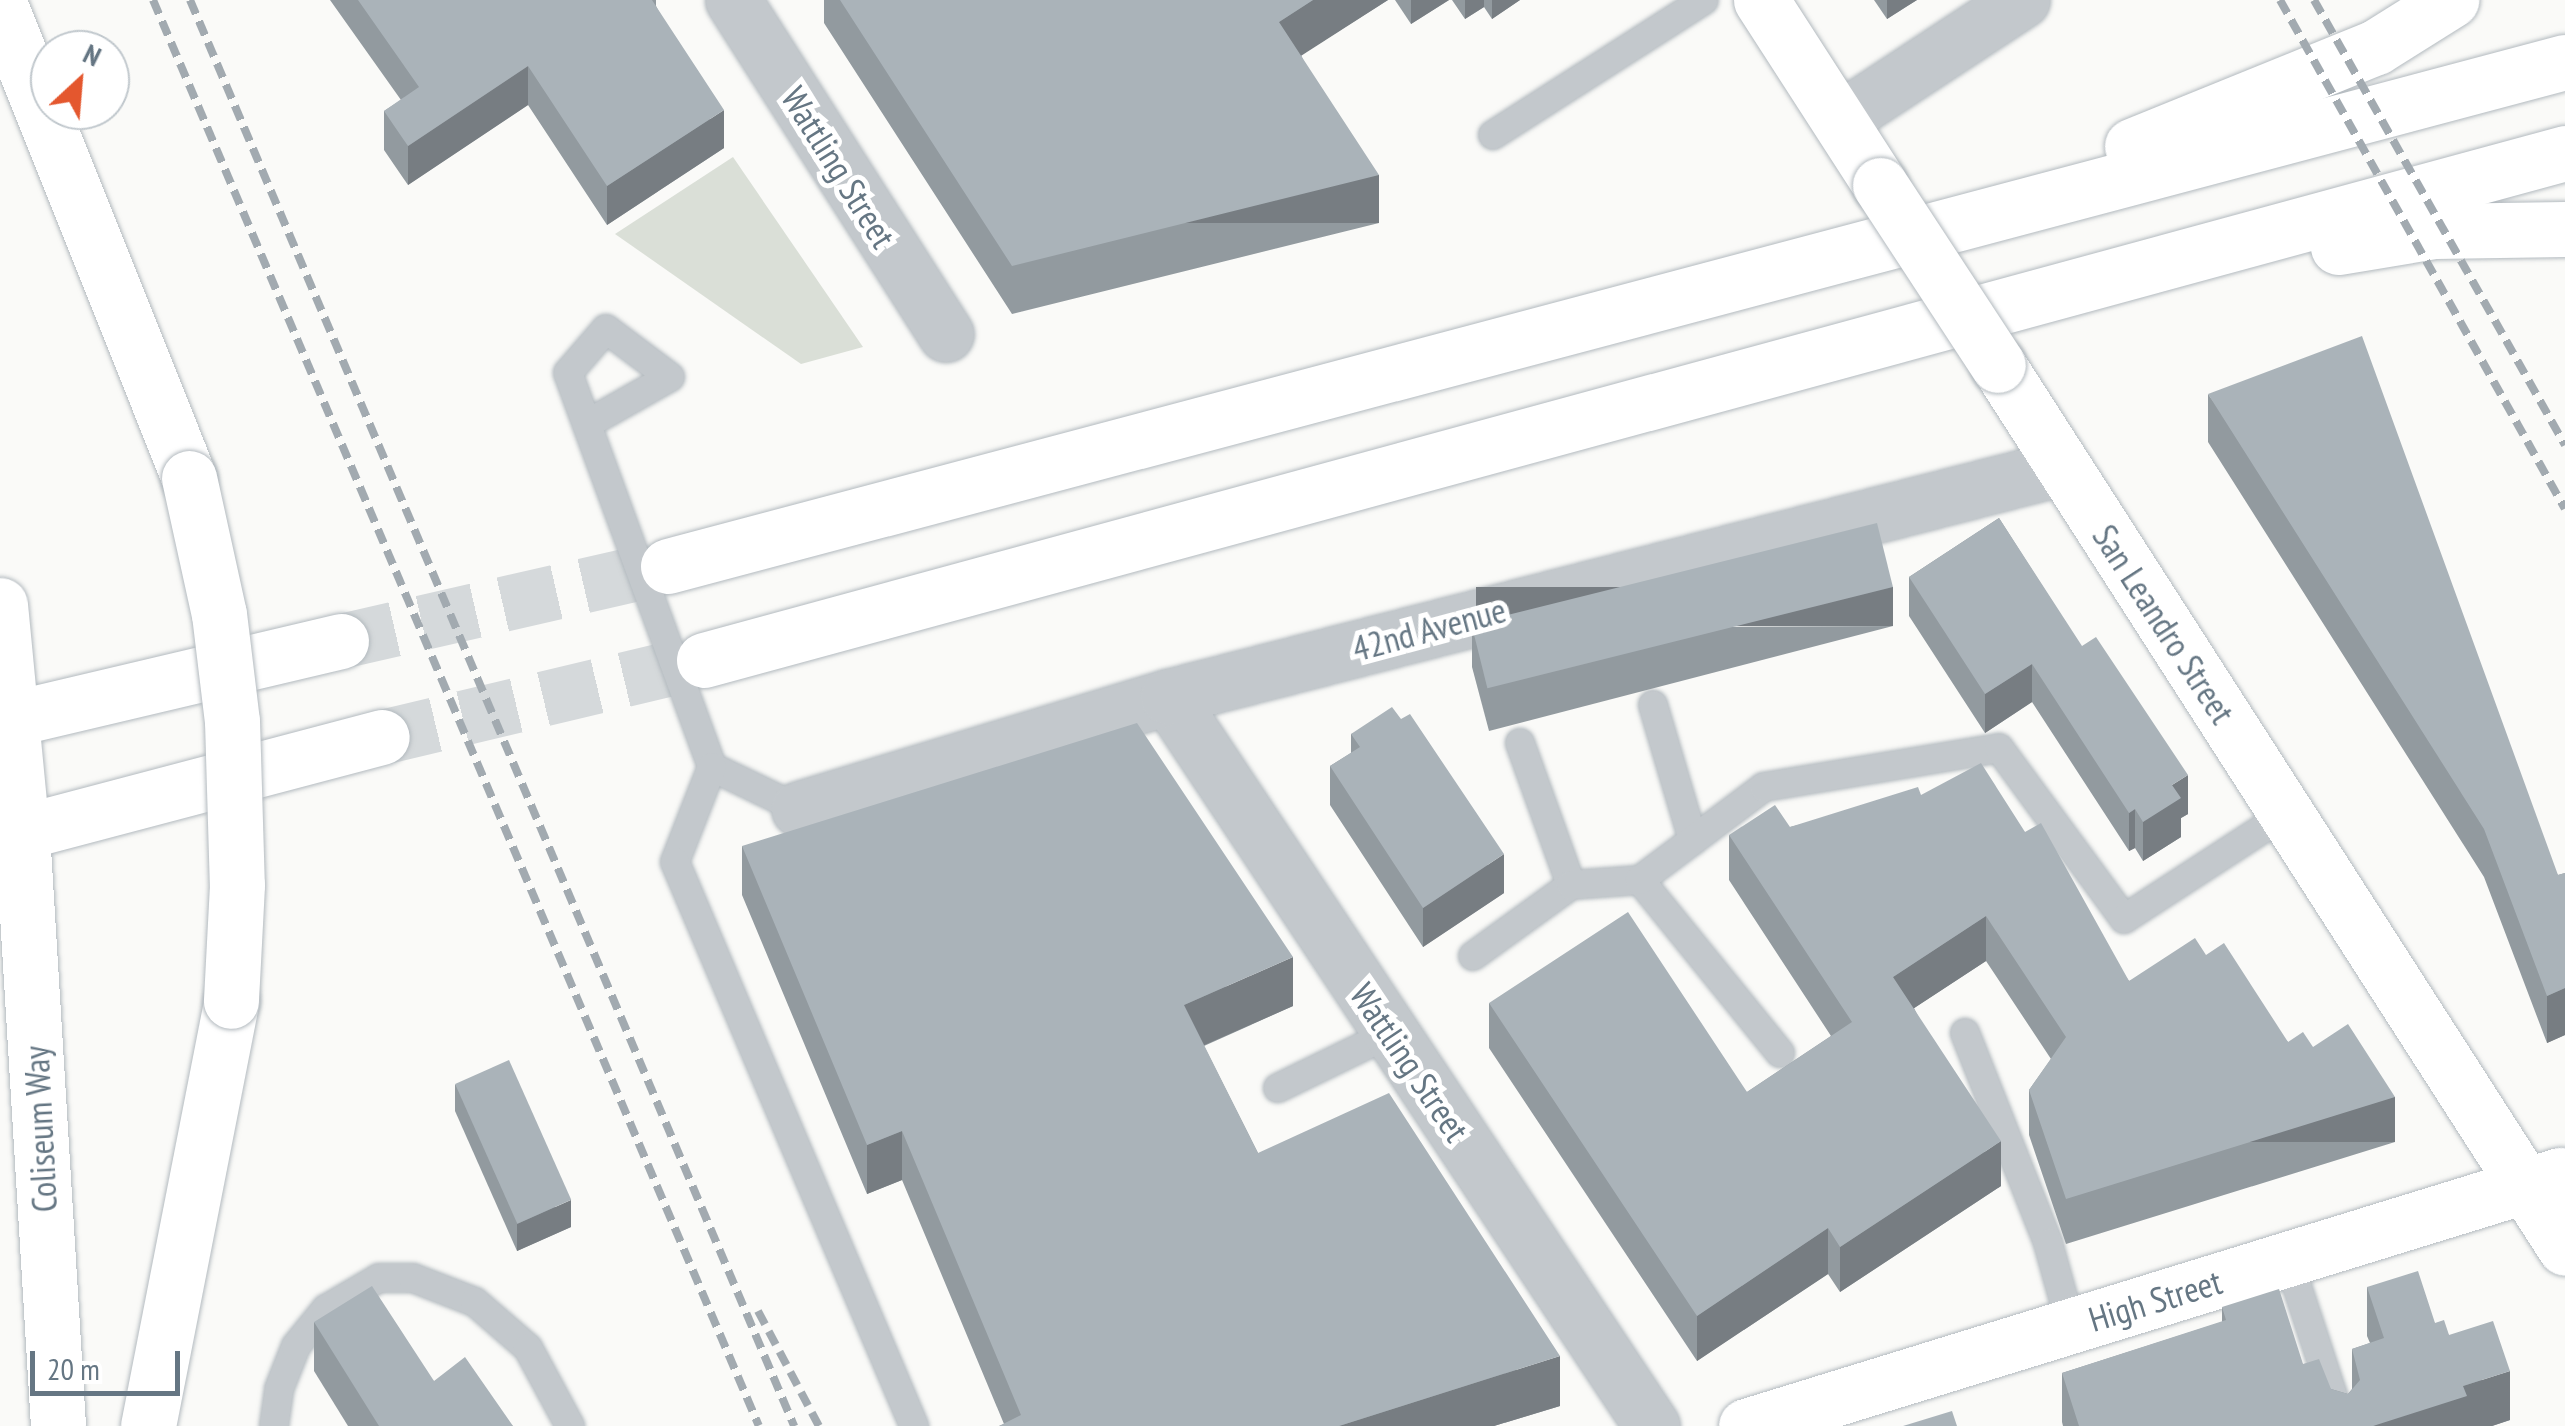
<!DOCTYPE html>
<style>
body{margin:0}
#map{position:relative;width:2565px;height:1426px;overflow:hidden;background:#fafaf8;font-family:"PT Sans Narrow",sans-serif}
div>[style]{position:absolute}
.green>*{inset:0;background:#dadfd7}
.motorway-tunnel>*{height:55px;margin-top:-27.5px;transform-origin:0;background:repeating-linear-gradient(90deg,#d5d9db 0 55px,transparent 0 83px)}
.roads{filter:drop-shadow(0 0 2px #b3babf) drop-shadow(0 0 2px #b3babf)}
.service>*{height:28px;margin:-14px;padding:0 14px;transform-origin:14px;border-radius:14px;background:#c3c8cc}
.minor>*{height:55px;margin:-27.5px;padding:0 27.5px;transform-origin:27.5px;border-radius:27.5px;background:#c3c8cc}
.secondary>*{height:55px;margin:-27.5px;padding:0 27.5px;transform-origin:27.5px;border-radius:27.5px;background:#fff}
.motorway>*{height:55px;margin:-27.5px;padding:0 27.5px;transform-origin:27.5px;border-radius:27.5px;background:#fff}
.rail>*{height:8px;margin-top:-4px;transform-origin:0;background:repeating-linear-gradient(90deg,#a2aab0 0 15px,transparent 0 23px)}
.bridges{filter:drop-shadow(0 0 2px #b3babf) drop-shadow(0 0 2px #b3babf)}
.secondary-bridge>*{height:55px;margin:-27.5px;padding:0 27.5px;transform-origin:27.5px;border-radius:27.5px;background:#fff}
.motorway-bridge>*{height:55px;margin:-27.5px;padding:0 27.5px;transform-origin:27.5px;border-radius:27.5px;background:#fff}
.wall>*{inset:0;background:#929a9f}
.shaded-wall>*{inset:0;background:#777d82;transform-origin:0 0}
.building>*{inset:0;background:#aab3b9;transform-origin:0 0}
span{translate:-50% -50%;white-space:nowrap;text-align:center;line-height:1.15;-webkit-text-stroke:10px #fff;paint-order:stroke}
.street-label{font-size:35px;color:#657683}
.north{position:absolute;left:30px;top:30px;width:100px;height:100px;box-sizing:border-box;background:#fff;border:2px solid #c1c8cd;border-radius:50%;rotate:26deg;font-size:28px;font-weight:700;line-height:40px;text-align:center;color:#657683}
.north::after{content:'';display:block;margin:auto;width:35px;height:45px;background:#e4572e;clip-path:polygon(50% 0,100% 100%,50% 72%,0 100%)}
.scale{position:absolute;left:30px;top:1351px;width:150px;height:45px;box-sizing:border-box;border:5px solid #657683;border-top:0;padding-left:12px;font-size:30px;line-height:35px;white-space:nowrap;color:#657683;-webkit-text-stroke:8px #fff;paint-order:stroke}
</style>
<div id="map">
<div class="green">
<i style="clip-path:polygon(733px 157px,863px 347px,801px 364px,615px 234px)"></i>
</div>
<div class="motorway-tunnel">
<i style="left:341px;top:641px;width:335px;rotate:-12.9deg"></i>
<i style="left:382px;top:737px;width:331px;rotate:-13.4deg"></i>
</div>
<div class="roads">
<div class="service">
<i style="left:1493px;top:135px;width:250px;rotate:-32.6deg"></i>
<i style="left:587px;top:424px;width:95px;rotate:-29.5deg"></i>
<i style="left:670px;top:377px;width:80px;rotate:-143.1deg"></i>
<i style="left:606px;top:329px;width:58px;rotate:130.8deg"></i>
<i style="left:568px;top:373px;width:419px;rotate:69.9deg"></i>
<i style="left:712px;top:767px;width:97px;rotate:25.8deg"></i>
<i style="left:1653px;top:705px;width:141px;rotate:73.5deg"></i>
<i style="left:1520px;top:743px;width:151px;rotate:70.2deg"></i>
<i style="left:712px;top:767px;width:102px;rotate:111.3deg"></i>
<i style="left:675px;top:862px;width:613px;rotate:67.03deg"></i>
<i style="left:1473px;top:956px;width:121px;rotate:-35.9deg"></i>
<i style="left:1571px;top:885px;width:69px;rotate:-4.1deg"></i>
<i style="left:1965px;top:1033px;width:226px;rotate:68.4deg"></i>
<i style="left:2048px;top:1243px;width:86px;rotate:74.5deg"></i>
<i style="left:1780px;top:1053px;width:223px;rotate:-129deg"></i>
<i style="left:1640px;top:880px;width:155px;rotate:-36.9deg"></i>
<i style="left:1764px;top:787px;width:238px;rotate:-9.4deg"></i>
<i style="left:1999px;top:748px;width:212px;rotate:53.8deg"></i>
<i style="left:2124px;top:919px;width:194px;rotate:-33deg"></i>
<i style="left:1278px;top:1088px;width:126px;rotate:-26deg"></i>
<i style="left:2288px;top:1259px;width:176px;rotate:71.8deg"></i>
<i style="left:274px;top:1426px;width:37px;rotate:-82deg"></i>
<i style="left:279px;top:1389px;width:46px;rotate:-68.4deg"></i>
<i style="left:296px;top:1346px;width:48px;rotate:-51deg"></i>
<i style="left:326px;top:1309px;width:61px;rotate:-30.3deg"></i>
<i style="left:379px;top:1278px;width:34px"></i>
<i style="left:413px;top:1278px;width:66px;rotate:21.2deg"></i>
<i style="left:475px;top:1302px;width:70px;rotate:41deg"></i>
<i style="left:528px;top:1348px;width:89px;rotate:61.7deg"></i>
</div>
<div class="minor">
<i style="left:733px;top:0;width:396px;rotate:57.5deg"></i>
<i style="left:1839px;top:120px;width:219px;rotate:-33.3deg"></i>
<i style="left:1168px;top:697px;width:875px;rotate:56.42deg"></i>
<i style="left:799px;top:809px;width:386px;rotate:-16.9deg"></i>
<i style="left:1168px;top:697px;width:924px;rotate:-14.41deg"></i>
</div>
<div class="secondary">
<i style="left:1761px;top:0;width:220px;rotate:57.2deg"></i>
<i style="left:1998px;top:365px;width:1049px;rotate:57.29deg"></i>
<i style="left:22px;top:832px;width:595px;rotate:86.53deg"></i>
<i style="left:1746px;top:1426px;width:852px;rotate:-17.14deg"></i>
</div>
<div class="motorway">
<i style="left:0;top:5px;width:509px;rotate:68.22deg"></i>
<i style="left:2132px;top:146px;width:263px;rotate:-22.1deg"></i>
<i style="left:2376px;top:47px;width:89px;rotate:-32.1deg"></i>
<i style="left:2338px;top:247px;width:98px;rotate:-9.4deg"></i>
<i style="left:2435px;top:231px;width:130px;rotate:-0.9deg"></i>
<i style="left:668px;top:566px;width:1963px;rotate:-14.88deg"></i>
<i style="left:0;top:605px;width:228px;rotate:84.5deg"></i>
<i style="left:22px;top:832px;width:372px;rotate:-14.8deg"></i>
<i style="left:704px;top:660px;width:1929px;rotate:-15.24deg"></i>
<i style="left:15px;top:718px;width:335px;rotate:-13.3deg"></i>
<i style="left:148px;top:1426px;width:433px;rotate:-78.9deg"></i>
</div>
</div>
<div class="rail">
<i style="left:153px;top:0;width:1549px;rotate:66.98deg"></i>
<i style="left:190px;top:0;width:1549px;rotate:67.04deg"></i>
<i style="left:2280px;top:0;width:583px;rotate:60.75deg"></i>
<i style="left:2314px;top:0;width:511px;rotate:60.58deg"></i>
<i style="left:758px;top:1311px;width:130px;rotate:62.1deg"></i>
</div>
<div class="bridges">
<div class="secondary-bridge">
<i style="left:1880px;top:185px;width:215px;rotate:56.8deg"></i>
</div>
<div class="motorway-bridge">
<i style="left:189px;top:478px;width:139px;rotate:77.6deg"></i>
<i style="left:219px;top:614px;width:108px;rotate:83.1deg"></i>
<i style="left:232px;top:721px;width:164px;rotate:88.3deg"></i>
<i style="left:237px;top:885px;width:116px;rotate:93deg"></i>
</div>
</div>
<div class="wall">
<i style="clip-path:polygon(330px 0,656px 0,656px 6px,724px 148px,607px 225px,528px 105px,408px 185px,384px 150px,384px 111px,401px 100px)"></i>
<i style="clip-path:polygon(824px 0,1388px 0,1301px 55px,1379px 223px,1012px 314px,824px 23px)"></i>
<i style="clip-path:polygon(1395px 0,1449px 0,1411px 24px)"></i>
<i style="clip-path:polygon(1452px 0,1520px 0,1492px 19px,1484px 7px,1465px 19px)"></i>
<i style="clip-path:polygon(1874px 0,1917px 0,1887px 19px)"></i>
<i style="clip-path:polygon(2208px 394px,2558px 875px,2565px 873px,2565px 1035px,2547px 1043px,2484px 877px,2208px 442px)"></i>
<i style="clip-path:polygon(1999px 518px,2188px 814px,2181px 818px,2181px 837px,2143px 861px,2135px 848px,2129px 851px,2032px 702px,1985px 733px,1909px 616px,1909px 577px)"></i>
<i style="clip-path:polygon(1893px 626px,1489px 731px,1472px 667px,1472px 628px)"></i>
<i style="clip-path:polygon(1401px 719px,1504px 893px,1423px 947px,1330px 805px,1330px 766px,1351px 753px,1351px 734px)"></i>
<i style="clip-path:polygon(1921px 795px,2025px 832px,2129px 981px,2206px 955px,2288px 1042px,2313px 1047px,2395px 1142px,2066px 1244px,2029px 1135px,2029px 1090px,2051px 1059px,1986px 961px,1914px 1008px,2001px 1186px,1840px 1292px,1828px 1274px,1697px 1361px,1489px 1048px,1489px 1003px,1747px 1092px,1831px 1036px,1729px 880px,1729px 835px,1790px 827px)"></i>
<i style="clip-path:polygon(742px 846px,1293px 1006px,1204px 1046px,1258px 1153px,1560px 1406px,1494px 1426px,999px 1426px,1004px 1424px,902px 1180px,867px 1194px,742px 895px)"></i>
<i style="clip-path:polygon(455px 1084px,571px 1227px,517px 1251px,455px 1111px)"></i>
<i style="clip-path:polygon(2367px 1287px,2435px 1323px,2449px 1335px,2510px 1420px,2492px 1426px,2063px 1426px,2062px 1422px,2062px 1373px,2222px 1322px,2222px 1307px,2303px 1364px,2331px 1389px,2348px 1394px,2352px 1389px,2352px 1349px,2370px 1343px,2367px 1336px)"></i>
<i style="clip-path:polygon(314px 1322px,434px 1381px,513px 1426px,348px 1426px,314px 1371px)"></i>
</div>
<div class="shaded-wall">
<i style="clip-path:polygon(1313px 0,1388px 0,1279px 70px,1279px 22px)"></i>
<i style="clip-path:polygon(1411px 0,1449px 0,1411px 24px)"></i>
<i style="clip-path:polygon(1465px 0,1484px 0,1484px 7px,1465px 19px)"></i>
<i style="clip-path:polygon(1492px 0,1520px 0,1492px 19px)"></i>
<i style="clip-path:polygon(1887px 0,1917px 0,1887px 19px)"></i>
<i style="clip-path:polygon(528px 66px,528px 105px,408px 185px,408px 146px)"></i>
<i style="clip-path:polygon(724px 110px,724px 148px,607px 225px,607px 186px)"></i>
<i style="left:1379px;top:175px;width:48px;height:378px;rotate:90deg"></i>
<i style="left:1893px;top:587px;width:39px;height:417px;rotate:90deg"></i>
<i style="clip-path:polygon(2032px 664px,2032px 702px,1985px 733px,1985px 694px)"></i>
<i style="clip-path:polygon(2188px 775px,2188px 814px,2181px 818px,2181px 837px,2143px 861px,2143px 822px,2172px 785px)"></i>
<i style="clip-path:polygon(2135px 809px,2135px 848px,2129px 851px,2129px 813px)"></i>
<i style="clip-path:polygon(1504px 854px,1504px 893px,1423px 947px,1423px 908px)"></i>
<i style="clip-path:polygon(1986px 916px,1986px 961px,1893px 1022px,1893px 977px)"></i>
<i style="clip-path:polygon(1293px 957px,1293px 1006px,1184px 1054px,1184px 1005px)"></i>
<i style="clip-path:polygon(2565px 988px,2565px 1035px,2547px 1043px,2547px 996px)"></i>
<i style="left:2395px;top:1097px;width:45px;height:344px;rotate:90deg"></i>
<i style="clip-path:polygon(902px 1131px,902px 1180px,867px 1194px,867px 1145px)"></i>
<i style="clip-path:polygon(2001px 1141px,2001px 1186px,1840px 1292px,1840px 1247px)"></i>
<i style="clip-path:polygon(571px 1200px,571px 1227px,517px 1251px,517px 1224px)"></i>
<i style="clip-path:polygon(1828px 1228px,1828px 1274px,1697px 1361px,1697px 1316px)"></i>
<i style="clip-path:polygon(1560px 1356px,1560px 1406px,1494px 1426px,1339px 1426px)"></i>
<i style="clip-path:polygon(2510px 1371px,2510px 1420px,2492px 1426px,2373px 1426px,2463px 1386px)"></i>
</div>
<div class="building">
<i style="clip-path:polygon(358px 0,652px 0,724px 110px,607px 186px,528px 66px,408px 146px,384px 111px,419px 87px)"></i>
<i style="clip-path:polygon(840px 0,1313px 0,1279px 22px,1379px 175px,1012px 266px)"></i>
<i style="clip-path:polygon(2362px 336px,2558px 875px,2565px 873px,2565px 988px,2547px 996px,2484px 829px,2208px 394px)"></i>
<i style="clip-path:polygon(1999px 518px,2082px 646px,2096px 637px,2188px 775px,2172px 785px,2181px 798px,2143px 822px,2135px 809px,2129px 813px,2032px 664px,1985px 694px,1909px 577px)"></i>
<i style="left:1877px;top:523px;width:66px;height:418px;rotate:76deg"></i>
<i style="clip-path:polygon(1392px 707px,1401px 719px,1410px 714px,1504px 854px,1423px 908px,1330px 766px,1360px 747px,1351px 734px)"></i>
<i style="clip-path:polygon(1137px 723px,1293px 957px,1184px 1005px,1258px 1153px,1389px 1093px,1560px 1356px,1339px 1426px,999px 1426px,1021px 1415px,902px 1131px,867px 1145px,742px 846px)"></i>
<i style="clip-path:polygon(1981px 763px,2025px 832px,2041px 823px,2129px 981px,2195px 938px,2206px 955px,2224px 943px,2288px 1042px,2303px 1032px,2313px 1047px,2348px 1024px,2395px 1097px,2066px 1199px,2029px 1090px,2066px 1037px,1986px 916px,1893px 977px,2001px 1141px,1840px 1247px,1828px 1228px,1697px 1316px,1489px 1003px,1628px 912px,1747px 1092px,1852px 1022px,1729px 835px,1775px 805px,1790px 827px,1918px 787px,1921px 795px)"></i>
<i style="left:509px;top:1060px;width:153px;height:59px;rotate:66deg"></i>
<i style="clip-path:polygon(2418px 1271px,2435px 1323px,2444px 1320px,2449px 1335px,2493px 1321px,2510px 1371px,2463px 1386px,2467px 1396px,2373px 1426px,2079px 1426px,2062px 1373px,2226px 1320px,2222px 1307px,2279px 1289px,2303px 1364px,2319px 1359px,2331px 1389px,2348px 1394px,2360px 1380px,2352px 1349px,2384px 1338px,2367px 1287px)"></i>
<i style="clip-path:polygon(372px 1286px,434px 1381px,465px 1357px,513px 1426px,379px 1426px,314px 1322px)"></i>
<i style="clip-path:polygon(1952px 1411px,1957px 1426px,1903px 1426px)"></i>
</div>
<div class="street-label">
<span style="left:839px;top:167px;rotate:58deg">Wattling Street</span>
<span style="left:2164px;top:624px;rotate:57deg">San Leandro Street</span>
<span style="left:1429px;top:629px;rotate:-15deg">42nd Avenue</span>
<span style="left:1410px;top:1062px;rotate:56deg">Wattling Street</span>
<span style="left:40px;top:1129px;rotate:-93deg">Coliseum Way</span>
<span style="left:2155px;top:1300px;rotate:-17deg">High Street</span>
</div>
<div class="north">N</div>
<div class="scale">20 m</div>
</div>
